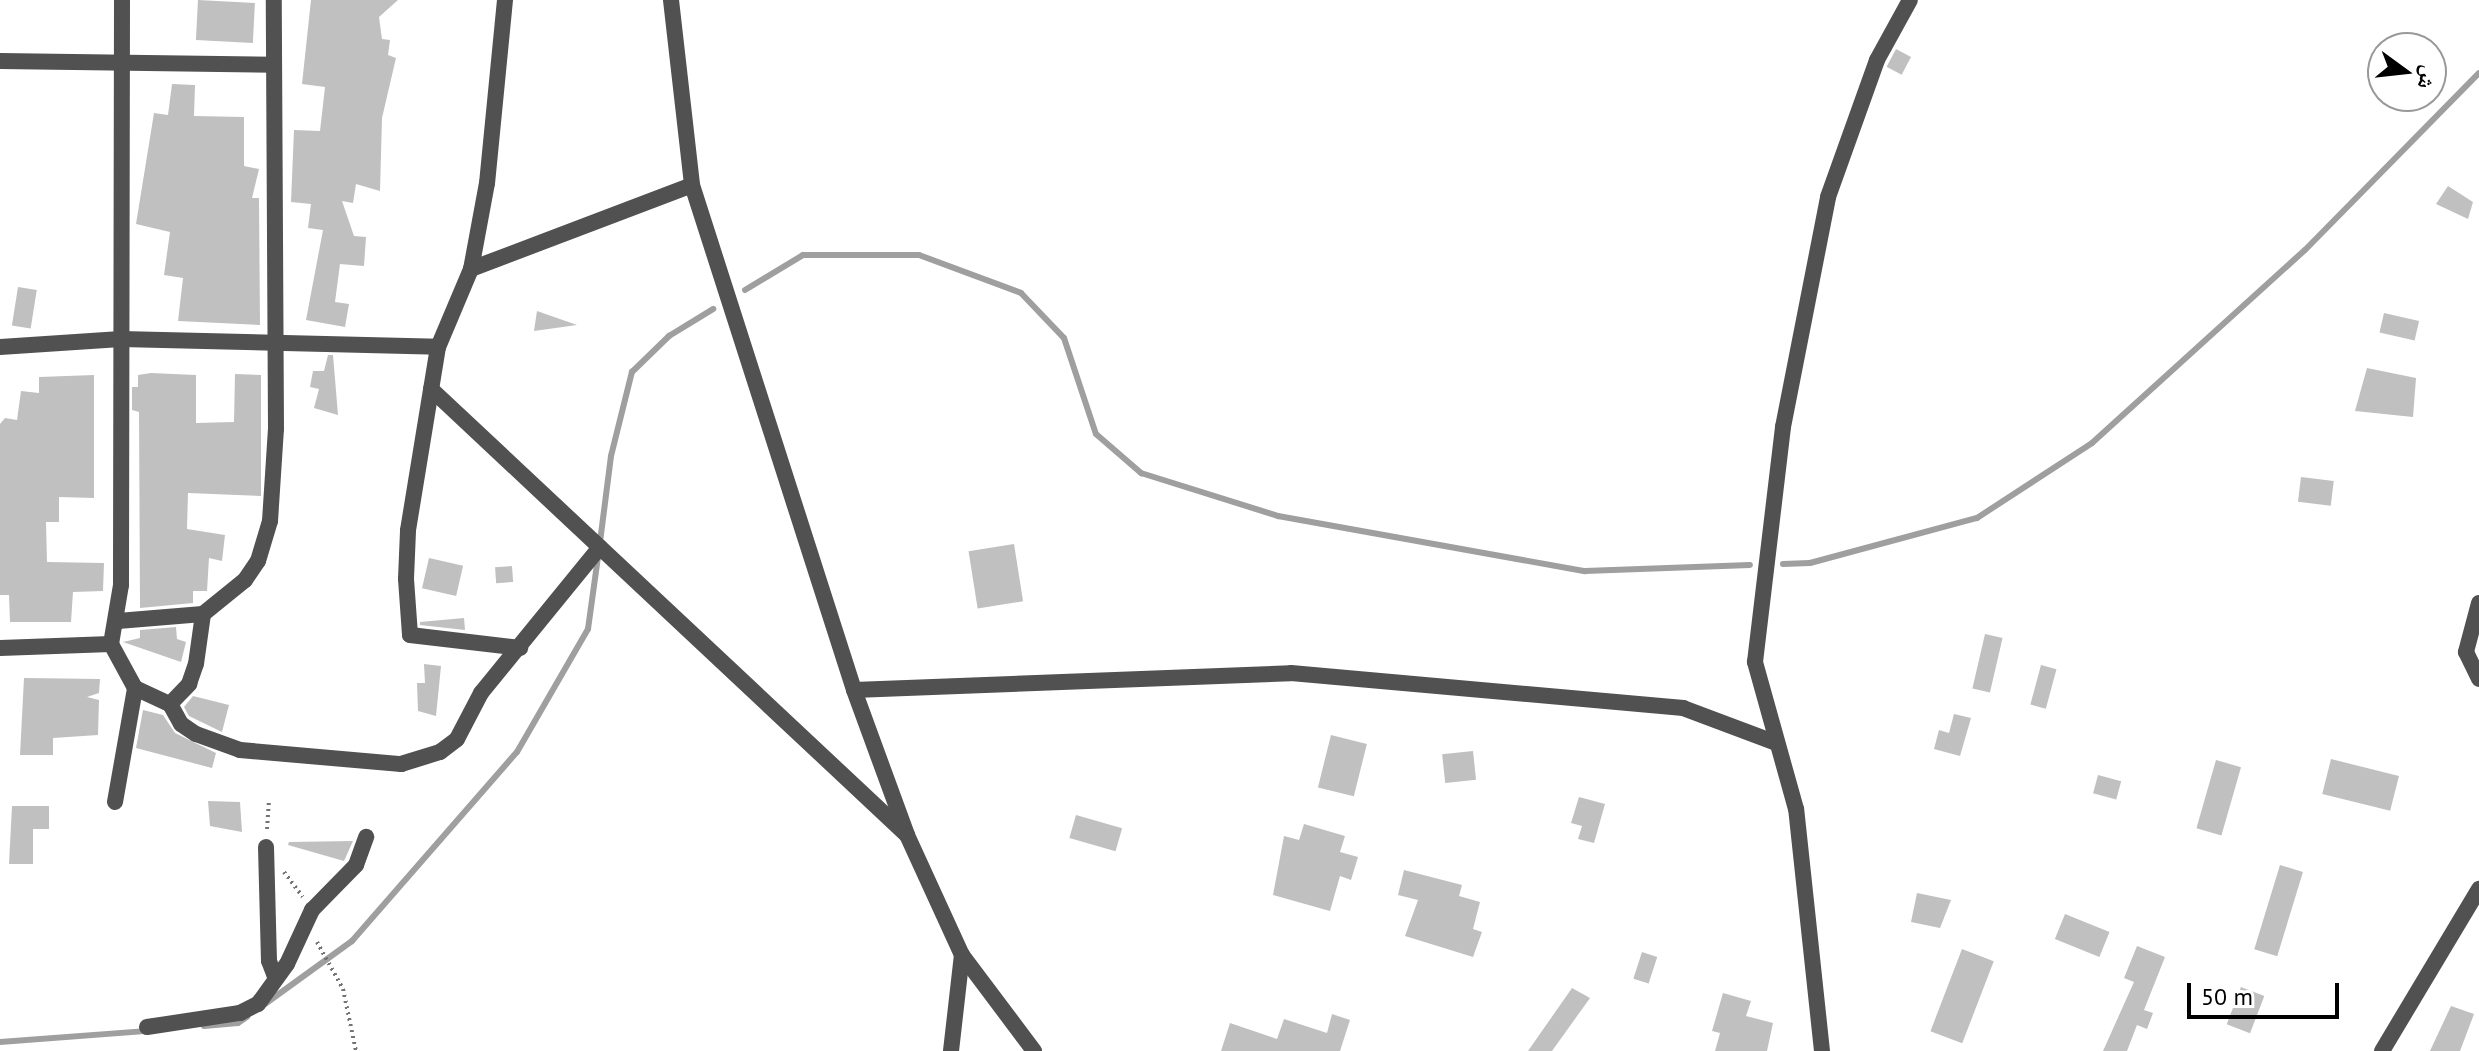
<!DOCTYPE html>
<meta charset="utf-8">
<style>
body{margin:0}
#map{position:relative;width:2479px;height:1051px;overflow:hidden;background:#fff;font-family:"PT Sans","Noto Naskh Arabic",sans-serif}
div>[style]{position:absolute}
.stream>*{height:6px;margin:-3px;padding:0 3px;transform-origin:3px;border-radius:3px;background:#9f9f9f}
.building>*{inset:0;background:#c0c0c0;transform-origin:0 0}
.path>*{height:4px;margin-top:-2px;transform-origin:0;background:repeating-linear-gradient(90deg,#737373 0 2px,transparent 0 6px)}
.minor>*{height:16px;margin:-8px;padding:0 8px;transform-origin:8px;border-radius:8px;background:#515151}
.tertiary>*{height:16px;margin:-8px;padding:0 8px;transform-origin:8px;border-radius:8px;background:#515151}
span{translate:-50% -50%;white-space:nowrap;text-align:center;line-height:1.15;-webkit-text-stroke:6px #fff;paint-order:stroke}
.north{position:absolute;left:2367px;top:32px;width:80px;height:80px;box-sizing:border-box;background:#fff;border:2px solid #999;border-radius:50%;rotate:105deg;font-size:22px;font-weight:700;line-height:32px;text-align:center;color:#000}
.north::after{content:'';display:block;margin:auto;width:28px;height:36px;background:#000;clip-path:polygon(50% 0,100% 100%,50% 72%,0 100%)}
.scale{position:absolute;left:2187px;top:983px;width:152px;height:36px;box-sizing:border-box;border:4px solid #000;border-top:0;padding-left:10px;font-size:24px;line-height:28px;white-space:nowrap;color:#000;-webkit-text-stroke:6px #fff;paint-order:stroke}
</style>
<div id="map">
<div class="stream">
<i style="left:745px;top:290px;width:68px;rotate:-31.1deg"></i>
<i style="left:803px;top:255px;width:116px"></i>
<i style="left:919px;top:255px;width:109px;rotate:20.4deg"></i>
<i style="left:1021px;top:293px;width:62px;rotate:46.3deg"></i>
<i style="left:1064px;top:338px;width:101px;rotate:71.6deg"></i>
<i style="left:1096px;top:434px;width:60px;rotate:40.9deg"></i>
<i style="left:1141px;top:473px;width:144px;rotate:17.4deg"></i>
<i style="left:1278px;top:516px;width:312px;rotate:10.2deg"></i>
<i style="left:1585px;top:571px;width:165px;rotate:-2.1deg"></i>
<i style="left:600px;top:542px;width:87px;rotate:-82.7deg"></i>
<i style="left:611px;top:456px;width:87px;rotate:-76deg"></i>
<i style="left:632px;top:372px;width:52px;rotate:-44.2deg"></i>
<i style="left:669px;top:336px;width:52px;rotate:-31.5deg"></i>
<i style="left:1783px;top:564px;width:27px;rotate:-2deg"></i>
<i style="left:1810px;top:563px;width:173px;rotate:-15.1deg"></i>
<i style="left:1977px;top:518px;width:137px;rotate:-33.1deg"></i>
<i style="left:2092px;top:443px;width:287px;rotate:-42.2deg"></i>
<i style="left:2305px;top:250px;width:248px;rotate:-45.5deg"></i>
<i style="left:265px;top:1004px;width:107px;rotate:-35.9deg"></i>
<i style="left:352px;top:941px;width:251px;rotate:-48.9deg"></i>
<i style="left:517px;top:752px;width:142px;rotate:-60deg"></i>
<i style="left:588px;top:629px;width:73px;rotate:-82.1deg"></i>
<i style="left:204px;top:1026px;width:34px;rotate:-5deg"></i>
<i style="left:238px;top:1023px;width:11px;rotate:-34deg"></i>
<i style="left:0;top:1042px;width:145px;rotate:-4.3deg"></i>
</div>
<div class="building">
<i style="left:198px;top:0;width:57px;height:40px;rotate:3deg"></i>
<i style="clip-path:polygon(311px 0,398px 0,379px 17px,382px 39px,390px 40px,388px 55px,396px 58px,382px 118px,380px 191px,356px 184px,353px 203px,342px 201px,354px 236px,366px 237px,364px 266px,340px 264px,335px 302px,349px 304px,345px 327px,306px 320px,323px 230px,308px 228px,311px 204px,291px 202px,294px 130px,320px 131px,325px 87px,302px 84px)"></i>
<i style="left:1896px;top:49px;width:17px;height:20px;rotate:28deg"></i>
<i style="clip-path:polygon(172px 84px,195px 85px,194px 116px,244px 117px,244px 166px,259px 169px,252px 198px,259px 198px,260px 325px,178px 321px,183px 278px,164px 275px,170px 232px,136px 224px,154px 113px,168px 115px)"></i>
<i style="clip-path:polygon(2448px 186px,2473px 202px,2468px 219px,2436px 204px)"></i>
<i style="left:18px;top:287px;width:19px;height:39px;rotate:9deg"></i>
<i style="clip-path:polygon(537px 311px,577px 325px,534px 331px)"></i>
<i style="left:2384px;top:313px;width:36px;height:20px;rotate:13deg"></i>
<i style="clip-path:polygon(328px 355px,333px 355px,338px 415px,314px 408px,319px 389px,310px 387px,313px 371px,324px 371px)"></i>
<i style="clip-path:polygon(2367px 368px,2416px 378px,2413px 417px,2355px 411px)"></i>
<i style="clip-path:polygon(151px 373px,196px 375px,196px 423px,234px 422px,235px 374px,261px 375px,261px 496px,188px 493px,187px 529px,225px 535px,222px 561px,209px 558px,207px 591px,193px 591px,193px 603px,140px 608px,139px 412px,132px 410px,132px 387px,138px 387px,138px 375px)"></i>
<i style="clip-path:polygon(94px 375px,94px 498px,59px 497px,59px 522px,46px 522px,47px 562px,104px 563px,103px 591px,73px 592px,71px 622px,10px 622px,9px 595px,0 595px,0 424px,5px 418px,17px 420px,21px 391px,39px 393px,39px 377px)"></i>
<i style="left:2301px;top:477px;width:33px;height:25px;rotate:7deg"></i>
<i style="left:1014px;top:544px;width:58px;height:46px;rotate:81deg"></i>
<i style="left:429px;top:558px;width:35px;height:31px;rotate:13deg"></i>
<i style="left:512px;top:566px;width:16px;height:17px;rotate:86deg"></i>
<i style="clip-path:polygon(464px 618px,465px 630px,420px 625px,420px 622px)"></i>
<i style="clip-path:polygon(176px 627px,177px 639px,186px 642px,181px 662px,123px 642px,140px 638px,140px 630px)"></i>
<i style="left:1985px;top:634px;width:18px;height:56px;rotate:13deg"></i>
<i style="clip-path:polygon(424px 664px,441px 666px,436px 716px,418px 711px,417px 683px,425px 683px)"></i>
<i style="left:2041px;top:665px;width:16px;height:41px;rotate:15deg"></i>
<i style="clip-path:polygon(24px 678px,100px 679px,99px 693px,87px 697px,99px 700px,98px 735px,53px 738px,53px 755px,20px 755px)"></i>
<i style="clip-path:polygon(193px 696px,229px 705px,222px 732px,189px 716px,184px 707px)"></i>
<i style="clip-path:polygon(143px 710px,163px 715px,175px 733px,216px 753px,212px 768px,136px 748px)"></i>
<i style="clip-path:polygon(1954px 714px,1971px 718px,1960px 756px,1934px 749px,1939px 730px,1949px 733px)"></i>
<i style="left:1331px;top:735px;width:37px;height:54px;rotate:14deg"></i>
<i style="left:1473px;top:751px;width:29px;height:31px;rotate:84deg"></i>
<i style="left:2331px;top:759px;width:70px;height:36px;rotate:14deg"></i>
<i style="left:2216px;top:760px;width:26px;height:71px;rotate:16deg"></i>
<i style="left:2098px;top:775px;width:24px;height:19px;rotate:15deg"></i>
<i style="clip-path:polygon(1579px 797px,1605px 804px,1594px 843px,1578px 839px,1582px 826px,1571px 823px)"></i>
<i style="clip-path:polygon(208px 801px,240px 802px,242px 832px,210px 826px)"></i>
<i style="clip-path:polygon(12px 806px,49px 806px,49px 829px,33px 829px,33px 864px,9px 864px)"></i>
<i style="left:1076px;top:815px;width:48px;height:24px;rotate:16deg"></i>
<i style="clip-path:polygon(1304px 824px,1345px 836px,1340px 852px,1358px 857px,1351px 880px,1340px 876px,1330px 911px,1273px 895px,1284px 836px,1299px 840px)"></i>
<i style="clip-path:polygon(353px 841px,344px 861px,288px 845px,289px 842px)"></i>
<i style="left:2280px;top:865px;width:24px;height:88px;rotate:17deg"></i>
<i style="clip-path:polygon(1404px 870px,1462px 885px,1459px 896px,1480px 902px,1473px 929px,1482px 932px,1473px 957px,1405px 936px,1418px 900px,1398px 895px)"></i>
<i style="clip-path:polygon(1917px 893px,1951px 900px,1940px 928px,1911px 922px)"></i>
<i style="left:2065px;top:914px;width:48px;height:27px;rotate:22deg"></i>
<i style="clip-path:polygon(2137px 946px,2165px 957px,2144px 1010px,2153px 1013px,2147px 1029px,2137px 1025px,2127px 1051px,2103px 1051px,2134px 982px,2124px 978px)"></i>
<i style="left:1962px;top:949px;width:34px;height:88px;rotate:21deg"></i>
<i style="left:1642px;top:952px;width:16px;height:28px;rotate:18deg"></i>
<i style="left:2241px;top:987px;width:25px;height:40px;rotate:21deg"></i>
<i style="clip-path:polygon(1572px 988px,1590px 998px,1552px 1051px,1528px 1051px)"></i>
<i style="clip-path:polygon(1723px 993px,1751px 1001px,1746px 1016px,1773px 1023px,1767px 1051px,1715px 1051px,1720px 1033px,1712px 1031px)"></i>
<i style="clip-path:polygon(2451px 1006px,2474px 1014px,2460px 1051px,2430px 1051px)"></i>
<i style="clip-path:polygon(1332px 1014px,1350px 1020px,1340px 1051px,1221px 1051px,1230px 1023px,1277px 1039px,1284px 1019px,1327px 1033px)"></i>
</div>
<div class="path">
<i style="left:267px;top:829px;width:28px;rotate:-86deg"></i>
<i style="left:284px;top:872px;width:31px;rotate:53deg"></i>
<i style="left:317px;top:942px;width:54px;rotate:61deg"></i>
<i style="left:343px;top:989px;width:63px;rotate:78.2deg"></i>
</div>
<div class="minor">
<i style="left:122px;top:0;width:585px;rotate:90.1deg"></i>
<i style="left:121px;top:585px;width:60px;rotate:99.6deg"></i>
<i style="left:111px;top:644px;width:50px;rotate:61.4deg"></i>
<i style="left:135px;top:688px;width:38px;rotate:25deg"></i>
<i style="left:170px;top:704px;width:23px;rotate:61deg"></i>
<i style="left:181px;top:724px;width:18px;rotate:34deg"></i>
<i style="left:196px;top:734px;width:47px;rotate:20deg"></i>
<i style="left:240px;top:750px;width:162px;rotate:5deg"></i>
<i style="left:401px;top:764px;width:41px;rotate:-17.1deg"></i>
<i style="left:440px;top:752px;width:21px;rotate:-37deg"></i>
<i style="left:457px;top:739px;width:52px;rotate:-62.4deg"></i>
<i style="left:481px;top:693px;width:188px;rotate:-50.8deg"></i>
<i style="left:505px;top:0;width:184px;rotate:95.6deg"></i>
<i style="left:487px;top:183px;width:87px;rotate:100.5deg"></i>
<i style="left:471px;top:269px;width:85px;rotate:112.9deg"></i>
<i style="left:438px;top:347px;width:186px;rotate:99.3deg"></i>
<i style="left:408px;top:531px;width:48px;rotate:92.4deg"></i>
<i style="left:406px;top:579px;width:56px;rotate:85.9deg"></i>
<i style="left:410px;top:635px;width:111px;rotate:6.7deg"></i>
<i style="left:0;top:61px;width:274px;rotate:0.8deg"></i>
<i style="left:471px;top:269px;width:236px;rotate:-20.8deg"></i>
<i style="left:0;top:347px;width:121px;rotate:-3.8deg"></i>
<i style="left:121px;top:339px;width:317px;rotate:1.4deg"></i>
<i style="left:431px;top:389px;width:652px;rotate:43.14deg"></i>
<i style="left:2479px;top:603px;width:51px;rotate:104.9deg"></i>
<i style="left:2466px;top:652px;width:30px;rotate:64deg"></i>
<i style="left:118px;top:621px;width:85px;rotate:-4.7deg"></i>
<i style="left:0;top:648px;width:111px;rotate:-2.1deg"></i>
<i style="left:854px;top:690px;width:437px;rotate:-2.2deg"></i>
<i style="left:1291px;top:673px;width:394px;rotate:5.1deg"></i>
<i style="left:1683px;top:708px;width:99px;rotate:20.6deg"></i>
<i style="left:170px;top:704px;width:28px;rotate:-46deg"></i>
<i style="left:189px;top:684px;width:21px;rotate:-71deg"></i>
<i style="left:196px;top:664px;width:50px;rotate:-82deg"></i>
<i style="left:203px;top:614px;width:54px;rotate:-39deg"></i>
<i style="left:245px;top:580px;width:23px;rotate:-56deg"></i>
<i style="left:258px;top:561px;width:42px;rotate:-73.3deg"></i>
<i style="left:270px;top:521px;width:92px;rotate:-86.3deg"></i>
<i style="left:276px;top:429px;width:429px;rotate:-90.3deg"></i>
<i style="left:115px;top:802px;width:116px;rotate:-80deg"></i>
<i style="left:266px;top:847px;width:114px;rotate:88.5deg"></i>
<i style="left:269px;top:961px;width:19px;rotate:69deg"></i>
<i style="left:147px;top:1027px;width:94px;rotate:-8.6deg"></i>
<i style="left:240px;top:1013px;width:20px;rotate:-27deg"></i>
<i style="left:258px;top:1004px;width:49px;rotate:-54.1deg"></i>
<i style="left:287px;top:964px;width:60px;rotate:-65.2deg"></i>
<i style="left:312px;top:910px;width:63px;rotate:-45.6deg"></i>
<i style="left:356px;top:865px;width:30px;rotate:-70deg"></i>
<i style="left:951px;top:1051px;width:97px;rotate:-83.5deg"></i>
<i style="left:1822px;top:1051px;width:243px;rotate:-96.1deg"></i>
<i style="left:1796px;top:809px;width:153px;rotate:-105.6deg"></i>
<i style="left:1755px;top:662px;width:237px;rotate:-83.2deg"></i>
<i style="left:1783px;top:427px;width:234px;rotate:-78.9deg"></i>
<i style="left:1828px;top:197px;width:145px;rotate:-70.3deg"></i>
<i style="left:1877px;top:60px;width:68px;rotate:-61.2deg"></i>
<i style="left:2382px;top:1051px;width:189px;rotate:-59.1deg"></i>
</div>
<div class="tertiary">
<i style="left:671px;top:0;width:186px;rotate:83.5deg"></i>
<i style="left:692px;top:185px;width:530px;rotate:72.21deg"></i>
<i style="left:854px;top:690px;width:154px;rotate:69.9deg"></i>
<i style="left:907px;top:835px;width:132px;rotate:65.4deg"></i>
<i style="left:962px;top:955px;width:120px;rotate:53.1deg"></i>
</div>
<div class="north">ش</div>
<div class="scale">50 m</div>
</div>
